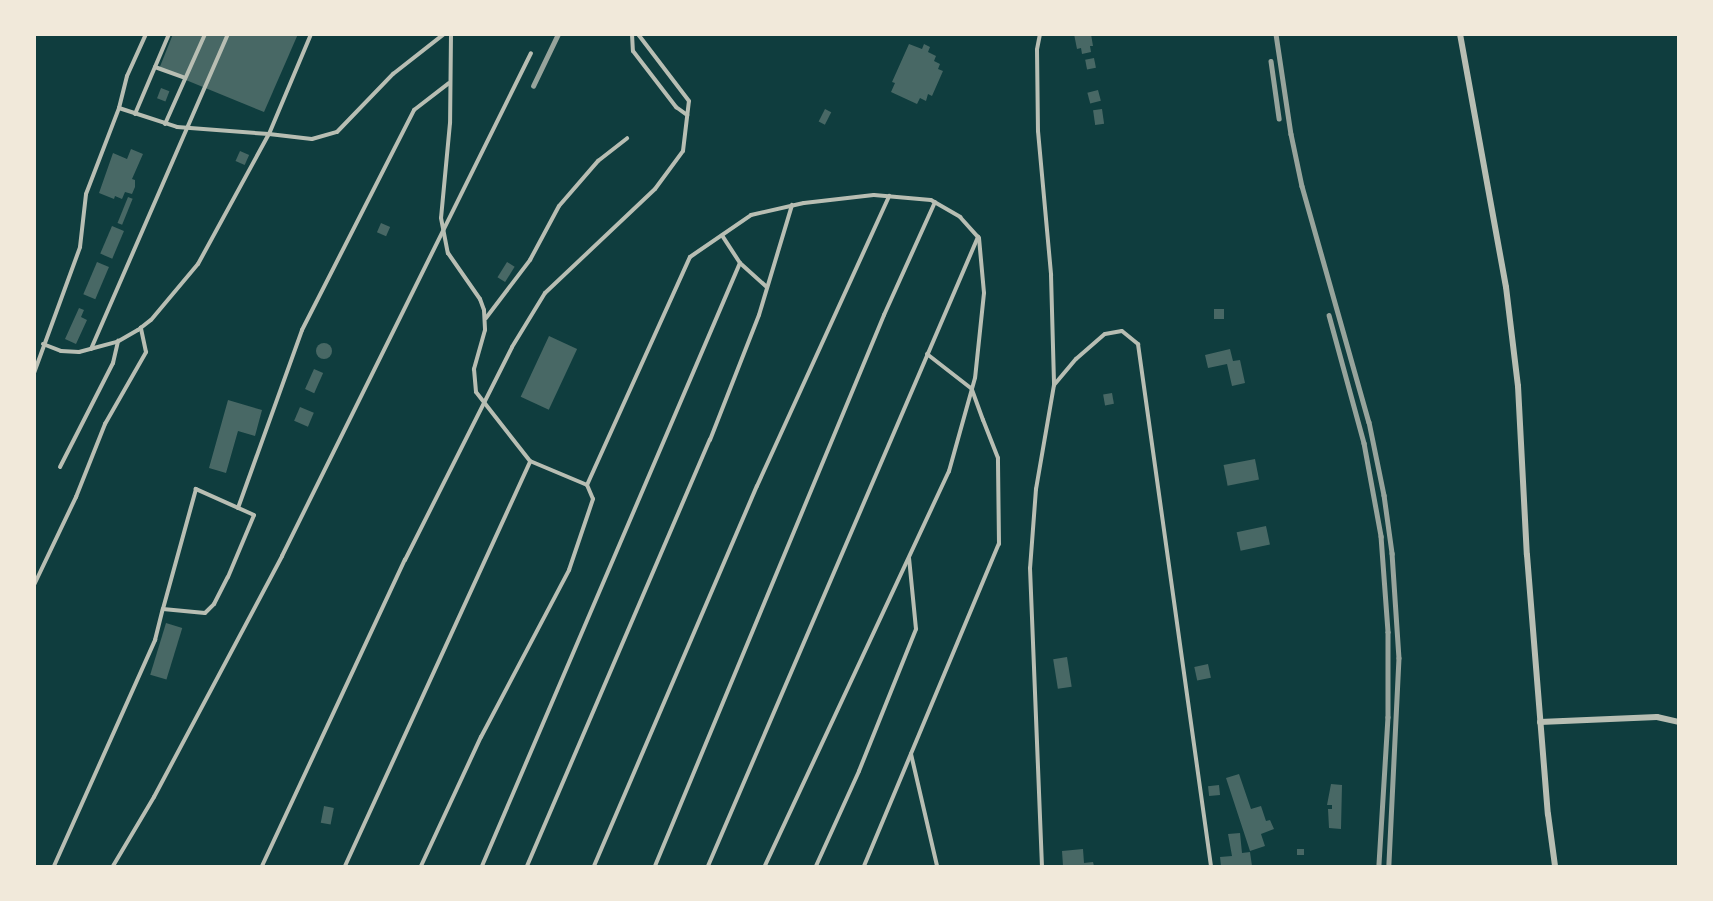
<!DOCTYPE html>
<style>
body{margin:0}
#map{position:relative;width:1713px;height:901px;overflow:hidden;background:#0f3d3e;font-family:"Work Sans",sans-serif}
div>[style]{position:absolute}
.building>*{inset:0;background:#486865;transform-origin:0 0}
.round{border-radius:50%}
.service>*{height:4px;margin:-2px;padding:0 2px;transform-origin:2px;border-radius:2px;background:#b8beb3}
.minor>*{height:6px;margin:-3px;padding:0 3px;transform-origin:3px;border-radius:3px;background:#b8beb3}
.rail>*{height:4.5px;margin:-2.25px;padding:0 2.25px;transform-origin:2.25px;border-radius:2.25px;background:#97a49c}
span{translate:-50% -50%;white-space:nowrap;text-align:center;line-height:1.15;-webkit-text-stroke:6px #f1e9da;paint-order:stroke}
.frame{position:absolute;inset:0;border:36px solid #f1e9da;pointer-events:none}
</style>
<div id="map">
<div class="building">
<i style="clip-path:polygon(173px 34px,298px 34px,264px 112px,159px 69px)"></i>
<i style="clip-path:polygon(1074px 34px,1091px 34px,1093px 46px,1090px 46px,1091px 52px,1082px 54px,1081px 48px,1077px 49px)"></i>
<i style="clip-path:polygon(909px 44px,922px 49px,924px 44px,930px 47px,928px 52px,936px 56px,934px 61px,940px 64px,938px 69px,943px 71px,932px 96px,928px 94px,926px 101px,920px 98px,917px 104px,891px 92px,895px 83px,892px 82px)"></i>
<i style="left:1094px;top:58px;width:10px;height:9px;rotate:79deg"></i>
<i style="left:161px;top:88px;width:9px;height:11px;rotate:21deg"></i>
<i style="left:1098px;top:90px;width:11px;height:11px;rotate:75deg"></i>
<i style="left:825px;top:109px;width:7px;height:14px;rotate:27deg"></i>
<i style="left:1102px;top:109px;width:15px;height:9px;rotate:82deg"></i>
<i style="clip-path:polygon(131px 149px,143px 154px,132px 179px,135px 180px,135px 187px,132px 194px,125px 192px,122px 199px,115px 196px,114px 199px,99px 193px,113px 153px,127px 159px)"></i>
<i style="left:240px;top:151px;width:10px;height:11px;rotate:24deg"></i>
<i style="left:128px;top:197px;width:5px;height:28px;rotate:22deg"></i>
<i style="left:381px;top:223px;width:10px;height:10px;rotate:24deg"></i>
<i style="left:112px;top:226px;width:13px;height:30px;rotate:23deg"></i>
<i style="left:97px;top:262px;width:13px;height:35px;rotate:23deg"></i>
<i style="left:507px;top:262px;width:9px;height:18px;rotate:32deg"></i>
<i style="clip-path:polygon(79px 308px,84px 310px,81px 317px,87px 320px,76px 344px,65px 339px)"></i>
<i style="left:1224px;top:309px;width:10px;height:10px;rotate:90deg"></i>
<i style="left:549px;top:336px;width:31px;height:67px;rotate:25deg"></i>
<i class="round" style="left:316px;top:343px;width:16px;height:16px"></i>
<i style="clip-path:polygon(1230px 349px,1233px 361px,1240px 360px,1245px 383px,1232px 386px,1227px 364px,1208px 368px,1205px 355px)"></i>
<i style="left:314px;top:369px;width:10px;height:22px;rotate:24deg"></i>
<i style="left:1112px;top:393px;width:11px;height:9px;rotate:80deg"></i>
<i style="clip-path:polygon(228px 400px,262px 410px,255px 436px,238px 431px,226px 473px,209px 468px)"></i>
<i style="left:300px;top:407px;width:15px;height:15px;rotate:23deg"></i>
<i style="left:1255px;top:459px;width:21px;height:32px;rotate:79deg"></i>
<i style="left:1266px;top:526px;width:19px;height:30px;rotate:78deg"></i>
<i style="left:166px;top:623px;width:17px;height:54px;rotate:17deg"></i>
<i style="left:1067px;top:657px;width:30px;height:14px;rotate:81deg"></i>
<i style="left:1208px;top:664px;width:14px;height:14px;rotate:78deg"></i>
<i style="clip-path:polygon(1239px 774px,1251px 809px,1261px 806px,1266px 821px,1270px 820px,1274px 829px,1261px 834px,1265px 846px,1250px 851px,1226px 778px)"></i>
<i style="clip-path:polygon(1331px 784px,1342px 785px,1341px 829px,1329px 828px,1328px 809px,1332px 809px,1332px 805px,1327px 805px)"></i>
<i style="left:1219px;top:785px;width:10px;height:11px;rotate:84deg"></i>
<i style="left:324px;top:806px;width:10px;height:17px;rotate:11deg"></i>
<i style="clip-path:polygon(1240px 833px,1242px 853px,1250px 852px,1252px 866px,1221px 866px,1220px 857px,1232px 856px,1228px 834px)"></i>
<i style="clip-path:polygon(1083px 849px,1084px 863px,1093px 862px,1094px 866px,1063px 866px,1062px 851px)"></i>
<i style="left:1297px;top:849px;width:7px;height:6px"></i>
</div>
<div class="service">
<i style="left:451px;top:34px;width:89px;rotate:90.6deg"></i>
<i style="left:450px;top:123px;width:95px;rotate:95.4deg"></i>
<i style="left:441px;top:218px;width:36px;rotate:79deg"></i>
<i style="left:448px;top:253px;width:56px;rotate:55.2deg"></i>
<i style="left:480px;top:299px;width:12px;rotate:70deg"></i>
<i style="left:484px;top:310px;width:20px;rotate:87deg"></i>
<i style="left:485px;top:330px;width:41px;rotate:105.8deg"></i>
<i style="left:474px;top:369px;width:23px;rotate:85deg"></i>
<i style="left:476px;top:392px;width:88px;rotate:52deg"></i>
<i style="left:530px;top:461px;width:62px;rotate:22.8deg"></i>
<i style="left:587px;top:485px;width:250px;rotate:-65.7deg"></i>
<i style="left:690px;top:257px;width:74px;rotate:-34.5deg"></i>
<i style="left:751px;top:215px;width:54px;rotate:-12.8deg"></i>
<i style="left:804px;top:203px;width:70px;rotate:-6.5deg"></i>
<i style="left:874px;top:195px;width:57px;rotate:5deg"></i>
<i style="left:931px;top:200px;width:34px;rotate:30deg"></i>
<i style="left:960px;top:217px;width:28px;rotate:48deg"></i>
<i style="left:979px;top:238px;width:55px;rotate:84.8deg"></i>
<i style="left:984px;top:293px;width:85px;rotate:96deg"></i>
<i style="left:975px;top:378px;width:97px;rotate:105.6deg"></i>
<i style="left:949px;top:471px;width:436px;rotate:115deg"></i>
<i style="left:632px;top:34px;width:17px;rotate:87deg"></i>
<i style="left:633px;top:51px;width:71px;rotate:52.5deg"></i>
<i style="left:676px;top:107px;width:14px;rotate:36deg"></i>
<i style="left:1040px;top:34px;width:16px;rotate:101deg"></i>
<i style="left:1037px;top:50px;width:81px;rotate:89.3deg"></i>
<i style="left:1038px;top:131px;width:145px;rotate:84.8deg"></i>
<i style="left:1051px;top:275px;width:110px;rotate:88.4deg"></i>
<i style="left:1054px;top:385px;width:106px;rotate:99.8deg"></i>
<i style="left:1036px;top:489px;width:79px;rotate:94.3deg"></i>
<i style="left:1030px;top:568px;width:298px;rotate:87.7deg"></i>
<i style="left:155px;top:67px;width:32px;rotate:20deg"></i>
<i style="left:119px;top:108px;width:61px;rotate:18.1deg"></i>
<i style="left:177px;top:127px;width:92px;rotate:4.4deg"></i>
<i style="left:269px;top:134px;width:108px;rotate:-67.2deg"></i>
<i style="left:135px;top:114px;width:87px;rotate:-67deg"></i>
<i style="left:165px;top:124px;width:98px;rotate:-66deg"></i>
<i style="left:740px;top:263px;width:36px;rotate:42deg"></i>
<i style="left:486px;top:318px;width:73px;rotate:-52.8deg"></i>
<i style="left:530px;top:260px;width:61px;rotate:-61.8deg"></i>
<i style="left:559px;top:206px;width:60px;rotate:-49.1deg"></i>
<i style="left:598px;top:161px;width:37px;rotate:-38deg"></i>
<i style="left:43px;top:344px;width:19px;rotate:21deg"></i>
<i style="left:61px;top:351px;width:18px;rotate:3deg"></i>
<i style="left:79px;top:352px;width:39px;rotate:-15deg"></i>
<i style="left:117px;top:342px;width:24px;rotate:-30deg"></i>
<i style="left:138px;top:330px;width:16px;rotate:-38deg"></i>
<i style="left:151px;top:320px;width:73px;rotate:-50deg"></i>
<i style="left:198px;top:264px;width:148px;rotate:-61.4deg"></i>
<i style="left:269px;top:134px;width:43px;rotate:6.6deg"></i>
<i style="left:312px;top:139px;width:26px;rotate:-16deg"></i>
<i style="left:337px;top:132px;width:81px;rotate:-46deg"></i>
<i style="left:393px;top:74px;width:65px;rotate:-38.1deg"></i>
<i style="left:91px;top:349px;width:344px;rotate:-66.5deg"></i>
<i style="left:34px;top:373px;width:134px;rotate:-69.9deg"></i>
<i style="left:80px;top:247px;width:53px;rotate:-83.5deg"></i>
<i style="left:86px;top:194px;width:92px;rotate:-69deg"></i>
<i style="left:119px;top:108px;width:33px;rotate:-76deg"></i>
<i style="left:127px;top:76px;width:46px;rotate:-65.7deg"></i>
<i style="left:1054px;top:385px;width:34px;rotate:-50deg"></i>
<i style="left:1076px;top:359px;width:38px;rotate:-41deg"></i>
<i style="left:1105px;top:334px;width:17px;rotate:-10deg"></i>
<i style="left:1122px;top:331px;width:21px;rotate:39deg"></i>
<i style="left:1138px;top:344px;width:527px;rotate:82.04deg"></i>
<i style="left:60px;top:467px;width:117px;rotate:-63deg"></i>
<i style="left:113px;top:363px;width:23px;rotate:-77deg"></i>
<i style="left:238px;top:508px;width:189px;rotate:-70.2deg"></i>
<i style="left:302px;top:330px;width:247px;rotate:-63deg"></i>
<i style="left:414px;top:110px;width:44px;rotate:-37.6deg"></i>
<i style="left:34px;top:585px;width:98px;rotate:-64.5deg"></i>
<i style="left:76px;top:497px;width:79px;rotate:-68.3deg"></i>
<i style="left:105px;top:424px;width:83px;rotate:-60.3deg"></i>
<i style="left:146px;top:352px;width:25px;rotate:-102deg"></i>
<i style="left:911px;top:754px;width:115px;rotate:76.9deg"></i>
<i style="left:54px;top:866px;width:248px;rotate:-65.9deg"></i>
<i style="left:155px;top:640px;width:32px;rotate:-76deg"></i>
<i style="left:163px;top:609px;width:42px;rotate:5.4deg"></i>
<i style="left:205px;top:613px;width:13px;rotate:-45deg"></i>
<i style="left:214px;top:604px;width:30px;rotate:-63deg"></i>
<i style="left:228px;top:577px;width:67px;rotate:-67.2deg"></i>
<i style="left:254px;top:515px;width:64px;rotate:-155.9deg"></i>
<i style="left:196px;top:489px;width:124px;rotate:105.4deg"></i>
<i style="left:113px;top:866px;width:80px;rotate:-59.3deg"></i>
<i style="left:154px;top:797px;width:273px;rotate:-62deg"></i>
<i style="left:282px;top:556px;width:561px;rotate:-63.66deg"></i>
<i style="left:262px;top:866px;width:338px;rotate:-65deg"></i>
<i style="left:405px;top:560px;width:238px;rotate:-63.3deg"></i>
<i style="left:512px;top:347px;width:63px;rotate:-58.6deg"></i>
<i style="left:545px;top:293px;width:151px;rotate:-43.4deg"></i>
<i style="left:655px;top:189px;width:47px;rotate:-53.6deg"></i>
<i style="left:683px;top:151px;width:50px;rotate:-83.2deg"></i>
<i style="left:689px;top:101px;width:84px;rotate:-127.3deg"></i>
<i style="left:345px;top:866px;width:445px;rotate:-65.4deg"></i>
<i style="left:421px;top:866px;width:142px;rotate:-65.1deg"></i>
<i style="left:481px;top:737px;width:189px;rotate:-62.2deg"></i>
<i style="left:569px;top:570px;width:75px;rotate:-71.3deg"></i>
<i style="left:593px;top:499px;width:15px;rotate:-113deg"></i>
<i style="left:482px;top:866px;width:656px;rotate:-66.84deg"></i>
<i style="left:740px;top:263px;width:33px;rotate:-123deg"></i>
<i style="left:527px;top:866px;width:464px;rotate:-66.8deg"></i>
<i style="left:710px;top:440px;width:134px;rotate:-68.6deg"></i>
<i style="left:759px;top:315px;width:115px;rotate:-73.3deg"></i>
<i style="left:594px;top:866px;width:413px;rotate:-66.8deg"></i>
<i style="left:757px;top:486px;width:319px;rotate:-65.5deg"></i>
<i style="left:655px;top:866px;width:597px;rotate:-67.43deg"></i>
<i style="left:884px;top:315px;width:124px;rotate:-65.7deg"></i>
<i style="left:708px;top:866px;width:685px;rotate:-66.77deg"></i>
<i style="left:816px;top:866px;width:104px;rotate:-65.6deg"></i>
<i style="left:859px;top:771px;width:153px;rotate:-68.1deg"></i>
<i style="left:916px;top:629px;width:71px;rotate:-95.6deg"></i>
<i style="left:864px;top:866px;width:349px;rotate:-67.3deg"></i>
<i style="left:999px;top:544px;width:86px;rotate:-90.7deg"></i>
<i style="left:998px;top:458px;width:41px;rotate:-111.5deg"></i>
<i style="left:983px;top:420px;width:33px;rotate:-110deg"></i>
<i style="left:972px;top:389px;width:57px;rotate:-142.1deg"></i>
</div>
<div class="minor">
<i style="left:1460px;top:34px;width:257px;rotate:79.7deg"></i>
<i style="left:1506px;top:287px;width:100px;rotate:83.1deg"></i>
<i style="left:1518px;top:386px;width:169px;rotate:87deg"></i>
<i style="left:1527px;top:555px;width:260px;rotate:85.4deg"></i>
<i style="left:1548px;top:814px;width:52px;rotate:82.3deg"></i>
<i style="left:1540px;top:722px;width:117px;rotate:-2.4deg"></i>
<i style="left:1657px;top:717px;width:22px;rotate:13deg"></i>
</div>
<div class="rail">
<i style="left:1276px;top:34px;width:101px;rotate:81.5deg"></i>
<i style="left:1291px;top:134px;width:53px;rotate:78.1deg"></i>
<i style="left:1302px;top:186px;width:245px;rotate:74.2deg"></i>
<i style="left:1369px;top:422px;width:75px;rotate:78.4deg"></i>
<i style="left:1384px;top:495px;width:59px;rotate:82.1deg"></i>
<i style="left:1392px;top:553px;width:105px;rotate:86.2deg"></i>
<i style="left:1399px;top:658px;width:208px;rotate:92.8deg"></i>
<i style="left:1271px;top:61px;width:58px;rotate:82deg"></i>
<i style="left:533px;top:86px;width:58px;rotate:-64.3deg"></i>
<i style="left:1329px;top:315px;width:133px;rotate:74.7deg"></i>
<i style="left:1364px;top:443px;width:95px;rotate:79.6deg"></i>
<i style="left:1381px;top:536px;width:96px;rotate:85.8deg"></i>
<i style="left:1388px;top:632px;width:85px;rotate:90deg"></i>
<i style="left:1388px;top:717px;width:149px;rotate:93.5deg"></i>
</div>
<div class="frame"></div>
</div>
